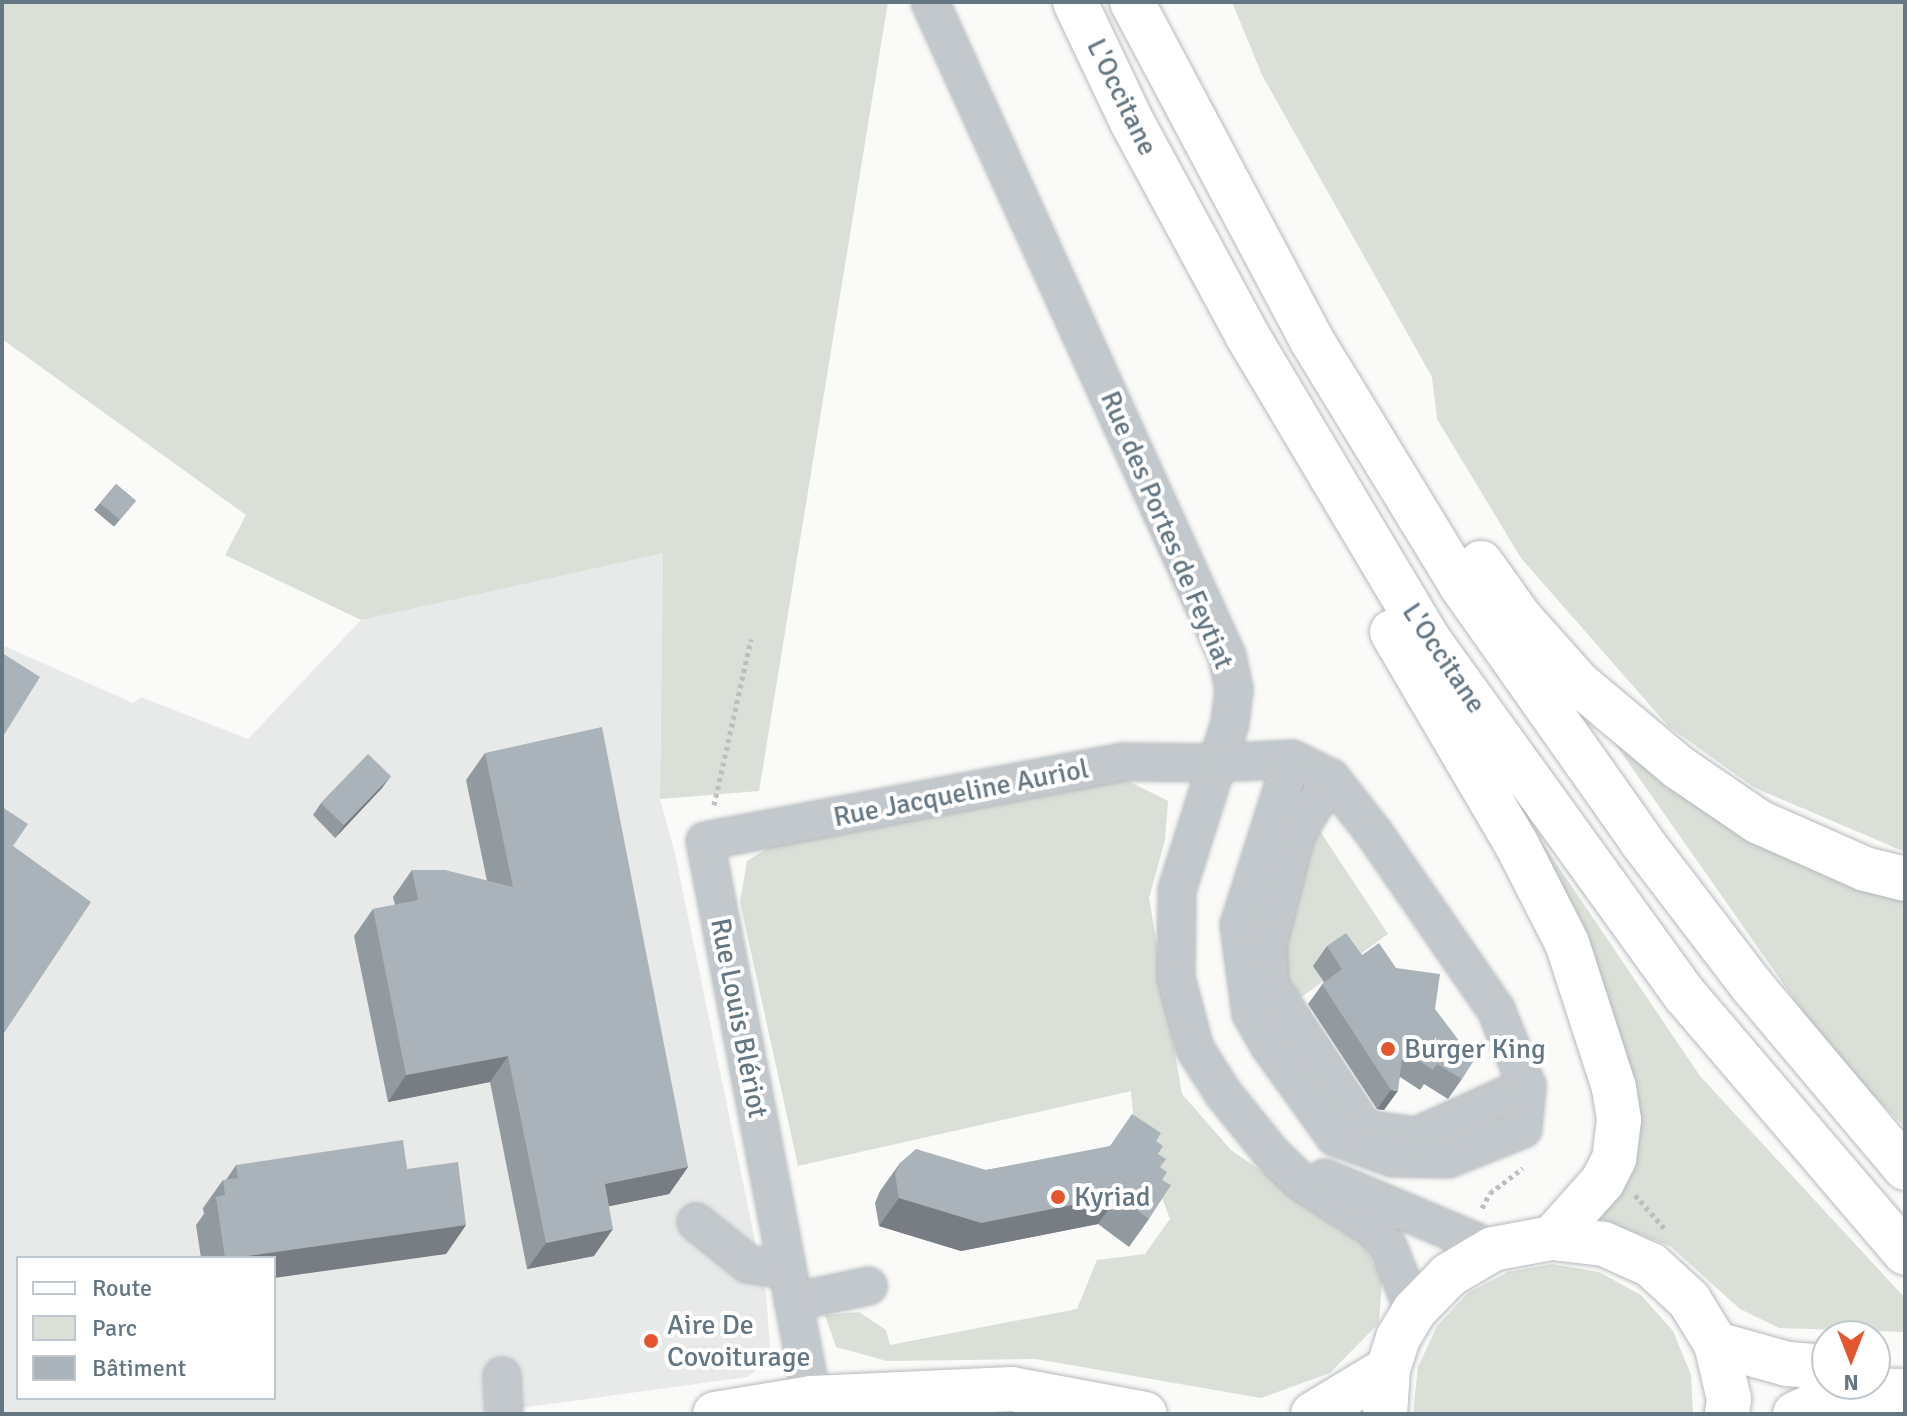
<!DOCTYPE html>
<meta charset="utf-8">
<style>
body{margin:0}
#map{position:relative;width:1907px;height:1416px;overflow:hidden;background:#fafaf8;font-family:Signika,sans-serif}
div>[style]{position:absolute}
.built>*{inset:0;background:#e8e9e9}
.green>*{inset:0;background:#dadfd7}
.path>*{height:5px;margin-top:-2.5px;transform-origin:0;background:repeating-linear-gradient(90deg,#bbbfc2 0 4px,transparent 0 8px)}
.roads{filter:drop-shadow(0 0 2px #b5babe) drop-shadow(0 0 2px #b5babe)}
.minor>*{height:36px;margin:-18px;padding:0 18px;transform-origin:18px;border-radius:18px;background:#c3c8cc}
.major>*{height:44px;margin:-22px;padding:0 22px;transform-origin:22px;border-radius:22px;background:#fff}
.highway>*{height:44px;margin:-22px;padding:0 22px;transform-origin:22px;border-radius:22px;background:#fff}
.wall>*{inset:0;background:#929a9f;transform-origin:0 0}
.shaded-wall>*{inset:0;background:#777d82}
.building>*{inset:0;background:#aab3b9;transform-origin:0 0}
.dots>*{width:22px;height:22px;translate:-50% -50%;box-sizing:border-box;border:4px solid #fff;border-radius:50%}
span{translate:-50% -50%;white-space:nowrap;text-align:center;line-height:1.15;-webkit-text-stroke:8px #fff;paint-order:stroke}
.street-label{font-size:28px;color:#657683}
.poi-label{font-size:28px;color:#657683}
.left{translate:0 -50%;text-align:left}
.frame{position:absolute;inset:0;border:4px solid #657683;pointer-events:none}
.legend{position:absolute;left:16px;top:1256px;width:260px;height:144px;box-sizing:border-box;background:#fff;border:2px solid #c1c8cd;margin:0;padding:10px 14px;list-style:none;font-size:24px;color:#657683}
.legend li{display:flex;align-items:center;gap:16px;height:40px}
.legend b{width:40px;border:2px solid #c1c8cd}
.north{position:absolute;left:1811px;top:1320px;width:80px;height:80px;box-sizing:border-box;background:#fff;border:2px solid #c1c8cd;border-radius:50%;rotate:180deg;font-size:22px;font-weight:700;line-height:32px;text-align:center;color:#657683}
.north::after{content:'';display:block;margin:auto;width:28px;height:36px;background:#e4572e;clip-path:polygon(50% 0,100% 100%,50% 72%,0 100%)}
</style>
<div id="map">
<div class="built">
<i style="clip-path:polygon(evenodd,663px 552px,660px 799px,675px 854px,766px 1294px,770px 1347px,762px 1366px,747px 1377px,477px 1414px,2px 1414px,2px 645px,133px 703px,141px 697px,248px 739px,361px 620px,663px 552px,18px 1258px,274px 1258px,274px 1398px,18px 1398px,18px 1258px)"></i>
</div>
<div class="green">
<i style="clip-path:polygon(2px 2px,888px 2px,759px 791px,660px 799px,663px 553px,361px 620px,225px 555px,246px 515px,2px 339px)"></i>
<i style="clip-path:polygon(1232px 2px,1905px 2px,1905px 852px,1755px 788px,1669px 727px,1521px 558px,1437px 419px,1432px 377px,1262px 75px)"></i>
<i style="clip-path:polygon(1609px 735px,1905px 898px,1905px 1127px,1836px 1059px)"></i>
<i style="clip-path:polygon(1114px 774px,1168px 801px,1165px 840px,1149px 898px,1182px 1094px,1231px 1150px,1360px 1239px,1382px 1280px,1379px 1323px,1330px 1373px,1261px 1398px,1036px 1359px,887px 1361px,836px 1347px,825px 1315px,859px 1312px,886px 1330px,890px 1345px,1077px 1309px,1097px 1260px,1145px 1254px,1170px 1219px,1134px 1123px,1131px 1091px,798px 1166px,740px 902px,747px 861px,777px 842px)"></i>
<i style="clip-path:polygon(1314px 822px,1388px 934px,1292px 1004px,1280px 968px)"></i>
<i style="clip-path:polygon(1537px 835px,1700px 1076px,1905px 1298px,1905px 1332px,1779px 1328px,1740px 1309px,1670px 1246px,1592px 1216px,1622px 1058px)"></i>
<i style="clip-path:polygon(1552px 1264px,1599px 1272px,1641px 1295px,1673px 1331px,1691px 1375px,1693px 1414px,1413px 1414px,1418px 1367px,1437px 1326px,1468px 1293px,1508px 1272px)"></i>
</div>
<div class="path">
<i style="left:714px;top:805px;width:170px;rotate:-77.4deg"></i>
<i style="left:1635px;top:1195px;width:45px;rotate:48.6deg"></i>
<i style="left:1482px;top:1208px;width:17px;rotate:-62deg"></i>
<i style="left:1490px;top:1193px;width:41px;rotate:-37.1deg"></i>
</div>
<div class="roads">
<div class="minor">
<i style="left:930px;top:2px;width:718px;rotate:65.58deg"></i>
<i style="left:1227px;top:656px;width:35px;rotate:78deg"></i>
<i style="left:1234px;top:690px;width:33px;rotate:97deg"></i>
<i style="left:1230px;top:723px;width:175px;rotate:107.6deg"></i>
<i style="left:1177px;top:890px;width:88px;rotate:90.7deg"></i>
<i style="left:1176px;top:978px;width:73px;rotate:75deg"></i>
<i style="left:1195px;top:1049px;width:52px;rotate:57.5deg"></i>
<i style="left:1223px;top:1093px;width:78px;rotate:51.2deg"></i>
<i style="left:1272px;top:1154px;width:40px;rotate:44deg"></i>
<i style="left:1301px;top:1182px;width:87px;rotate:32.8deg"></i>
<i style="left:1374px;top:1229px;width:23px;rotate:52deg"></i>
<i style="left:1388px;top:1247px;width:69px;rotate:67.9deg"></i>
<i style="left:1331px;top:778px;width:67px;rotate:121.6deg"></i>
<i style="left:1296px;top:835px;width:114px;rotate:104.3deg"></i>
<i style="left:1268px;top:945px;width:40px;rotate:87.1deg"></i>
<i style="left:1270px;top:985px;width:173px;rotate:56.6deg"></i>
<i style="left:1365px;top:1129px;width:52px;rotate:7.7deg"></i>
<i style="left:1417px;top:1136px;width:121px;rotate:-24.4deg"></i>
<i style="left:1325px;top:1178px;width:182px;rotate:22.9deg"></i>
<i style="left:696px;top:1222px;width:67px;rotate:38.9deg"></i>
<i style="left:748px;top:1264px;width:39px;rotate:9deg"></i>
<i style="left:793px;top:1302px;width:77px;rotate:-12deg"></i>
<i style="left:502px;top:1376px;width:38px;rotate:87deg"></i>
<i style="left:812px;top:1398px;width:567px;rotate:-100.87deg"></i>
<i style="left:705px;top:841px;width:427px;rotate:-10.7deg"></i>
<i style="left:1125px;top:762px;width:93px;rotate:0.6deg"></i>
<i style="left:1218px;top:763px;width:74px;rotate:-3.1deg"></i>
<i style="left:1292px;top:759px;width:43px;rotate:26deg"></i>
<i style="left:1331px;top:778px;width:70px;rotate:52deg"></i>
<i style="left:1374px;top:833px;width:215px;rotate:55.4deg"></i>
<i style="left:1496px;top:1010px;width:82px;rotate:67.8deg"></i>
<i style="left:1527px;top:1086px;width:43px;rotate:95.3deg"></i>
<i style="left:1523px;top:1129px;width:81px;rotate:158.2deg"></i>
<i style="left:1448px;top:1159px;width:55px;rotate:-179deg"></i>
<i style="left:1393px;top:1158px;width:62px;rotate:-160.1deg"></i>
<i style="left:1335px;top:1137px;width:113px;rotate:-125.7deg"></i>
<i style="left:1269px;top:1045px;width:36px;rotate:-120deg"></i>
<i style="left:1251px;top:1014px;width:90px;rotate:-97.7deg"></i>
<i style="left:1239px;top:925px;width:174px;rotate:-72.3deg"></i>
</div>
<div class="major">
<i style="left:1716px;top:1344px;width:74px;rotate:15.7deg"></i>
<i style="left:1787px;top:1364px;width:40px;rotate:4.3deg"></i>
<i style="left:715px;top:1414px;width:98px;rotate:-9.4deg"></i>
<i style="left:812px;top:1398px;width:200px;rotate:-2.6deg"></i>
<i style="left:1012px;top:1389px;width:135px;rotate:10.6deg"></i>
<i style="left:1313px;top:1414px;width:87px;rotate:-31deg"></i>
<i style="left:1385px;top:1414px;width:45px;rotate:-86.2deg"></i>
<i style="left:1388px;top:1369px;width:33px;rotate:-72deg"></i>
<i style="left:1398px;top:1338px;width:31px;rotate:-59deg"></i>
<i style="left:1414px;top:1311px;width:50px;rotate:-45.8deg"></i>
<i style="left:1449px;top:1275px;width:51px;rotate:-30.6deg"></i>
<i style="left:1493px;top:1249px;width:60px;rotate:-10.6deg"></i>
<i style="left:1552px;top:1238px;width:52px;rotate:6.6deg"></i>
<i style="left:1604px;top:1244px;width:51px;rotate:24.1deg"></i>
<i style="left:1651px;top:1265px;width:52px;rotate:42.6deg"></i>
<i style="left:1689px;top:1300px;width:52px;rotate:58.5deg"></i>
<i style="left:1716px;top:1344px;width:57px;rotate:76.7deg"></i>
<i style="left:1729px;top:1399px;width:15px;rotate:98deg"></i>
<i style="left:1795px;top:1414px;width:57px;rotate:-24.8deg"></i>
<i style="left:1847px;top:1390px;width:58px;rotate:1deg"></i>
</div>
<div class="highway">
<i style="left:1075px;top:2px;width:133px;rotate:64.6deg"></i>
<i style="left:1132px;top:122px;width:242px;rotate:61.6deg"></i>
<i style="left:1247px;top:335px;width:354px;rotate:59.2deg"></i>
<i style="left:1428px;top:639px;width:439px;rotate:54.2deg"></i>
<i style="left:1685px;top:995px;width:339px;rotate:49.5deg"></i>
<i style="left:1132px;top:2px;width:382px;rotate:62deg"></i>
<i style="left:1311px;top:339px;width:288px;rotate:58.6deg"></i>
<i style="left:1461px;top:585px;width:314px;rotate:54.8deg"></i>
<i style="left:1642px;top:842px;width:181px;rotate:52.6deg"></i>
<i style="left:1752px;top:986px;width:238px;rotate:49.9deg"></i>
<i style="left:1481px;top:563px;width:69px;rotate:54.5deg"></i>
<i style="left:1521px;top:619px;width:86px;rotate:48.3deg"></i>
<i style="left:1578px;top:683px;width:131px;rotate:40deg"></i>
<i style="left:1678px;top:767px;width:98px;rotate:34.2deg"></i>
<i style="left:1759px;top:822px;width:116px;rotate:23.9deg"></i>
<i style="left:1865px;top:869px;width:41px;rotate:14deg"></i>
<i style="left:1392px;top:632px;width:247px;rotate:59.6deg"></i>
<i style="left:1517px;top:845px;width:110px;rotate:63deg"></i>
<i style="left:1567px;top:943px;width:152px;rotate:72deg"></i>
<i style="left:1614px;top:1088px;width:32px;rotate:81deg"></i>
<i style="left:1619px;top:1120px;width:39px;rotate:97deg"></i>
<i style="left:1614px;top:1159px;width:25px;rotate:117deg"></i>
<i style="left:1603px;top:1181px;width:76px;rotate:131.8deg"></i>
</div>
</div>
<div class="wall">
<i style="left:116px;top:484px;width:26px;height:34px;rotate:40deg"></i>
<i style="clip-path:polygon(485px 753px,688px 1167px,669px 1194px,609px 1206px,594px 1256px,527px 1269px,490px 1082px,388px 1102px,354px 936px,373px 909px,395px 905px,393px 897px,412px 870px,487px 881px,466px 780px)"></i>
<i style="clip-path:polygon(382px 788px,335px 838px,313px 815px,321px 803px)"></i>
<i style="clip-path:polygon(1327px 946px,1362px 955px,1396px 968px,1435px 1009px,1462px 1079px,1448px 1099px,1424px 1084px,1420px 1090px,1400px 1077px,1384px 1110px,1377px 1109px,1308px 1004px,1324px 982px,1313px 966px)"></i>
<i style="clip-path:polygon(1156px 1141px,1162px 1180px,1149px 1219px,1129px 1247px,1098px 1224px,961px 1251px,879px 1226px,875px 1203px,880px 1191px,900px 1163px,986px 1170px)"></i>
<i style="clip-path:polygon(236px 1165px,407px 1169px,466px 1225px,446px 1254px,274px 1258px,201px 1258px,196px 1225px,204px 1214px,203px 1208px,223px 1180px,226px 1180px)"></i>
</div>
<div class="shaded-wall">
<i style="clip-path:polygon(391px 776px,382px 788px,335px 838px,344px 825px)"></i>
<i style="clip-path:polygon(508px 1056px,490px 1082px,388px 1102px,406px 1075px)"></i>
<i style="clip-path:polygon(1391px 1090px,1398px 1091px,1384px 1110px,1377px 1109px)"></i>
<i style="clip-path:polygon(688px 1167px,669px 1194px,586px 1211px,605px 1184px)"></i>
<i style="clip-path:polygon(1118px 1196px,1098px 1224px,961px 1251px,879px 1226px,899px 1198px)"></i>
<i style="clip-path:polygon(466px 1225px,446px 1254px,274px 1278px,274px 1258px,233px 1258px)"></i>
<i style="clip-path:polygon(613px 1229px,594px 1256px,527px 1269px,546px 1243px)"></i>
</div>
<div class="building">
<i style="left:116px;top:484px;width:26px;height:25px;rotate:40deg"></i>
<i style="clip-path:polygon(2px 653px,40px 677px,2px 738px)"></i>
<i style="clip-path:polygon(602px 727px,688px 1167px,605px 1184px,613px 1229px,546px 1243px,508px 1056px,406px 1075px,373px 909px,418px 900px,412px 870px,445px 870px,513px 887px,485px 753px)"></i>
<i style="left:368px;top:754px;width:32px;height:68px;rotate:44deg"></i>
<i style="clip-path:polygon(2px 807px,28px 824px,13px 846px,91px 902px,2px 1036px)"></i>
<i style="clip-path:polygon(1346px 933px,1362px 955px,1379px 943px,1396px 968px,1440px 974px,1435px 1009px,1460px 1042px,1478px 1054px,1462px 1079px,1437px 1064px,1433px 1070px,1403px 1050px,1398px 1091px,1391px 1090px,1322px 984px,1342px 969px,1327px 946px)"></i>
<i style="clip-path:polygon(1132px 1114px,1161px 1133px,1156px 1141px,1163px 1146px,1158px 1154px,1166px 1159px,1160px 1167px,1167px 1172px,1162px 1180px,1171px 1185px,1149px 1219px,1118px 1196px,981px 1223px,899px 1198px,895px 1174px,900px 1163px,916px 1149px,986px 1170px,1110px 1146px)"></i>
<i style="clip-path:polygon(403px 1140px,407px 1169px,458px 1162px,466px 1225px,233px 1258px,225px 1258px,216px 1197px,225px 1195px,223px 1180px,238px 1178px,236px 1165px)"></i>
</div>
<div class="dots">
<i style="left:1388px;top:1049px;background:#e4572e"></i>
<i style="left:1058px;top:1197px;background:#e4572e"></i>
<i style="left:651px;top:1341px;background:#e4572e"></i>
</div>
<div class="street-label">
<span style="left:1122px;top:97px;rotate:64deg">L'Occitane</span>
<span style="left:1167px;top:530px;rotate:67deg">Rue des Portes de Feytiat</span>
<span style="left:1444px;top:658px;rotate:56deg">L'Occitane</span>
<span style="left:961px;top:793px;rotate:-11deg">Rue Jacqueline Auriol</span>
<span style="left:739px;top:1018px;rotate:79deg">Rue Louis Blériot</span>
</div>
<div class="poi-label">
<span class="left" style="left:1404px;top:1049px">Burger King</span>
<span class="left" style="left:1074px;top:1197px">Kyriad</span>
<span class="left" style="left:667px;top:1341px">Aire De<br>Covoiturage</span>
</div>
<div class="frame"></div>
<ul class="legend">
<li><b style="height:10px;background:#fff"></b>Route</li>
<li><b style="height:22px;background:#dadfd7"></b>Parc</li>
<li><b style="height:22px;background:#aab3b9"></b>Bâtiment</li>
</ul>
<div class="north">N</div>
</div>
